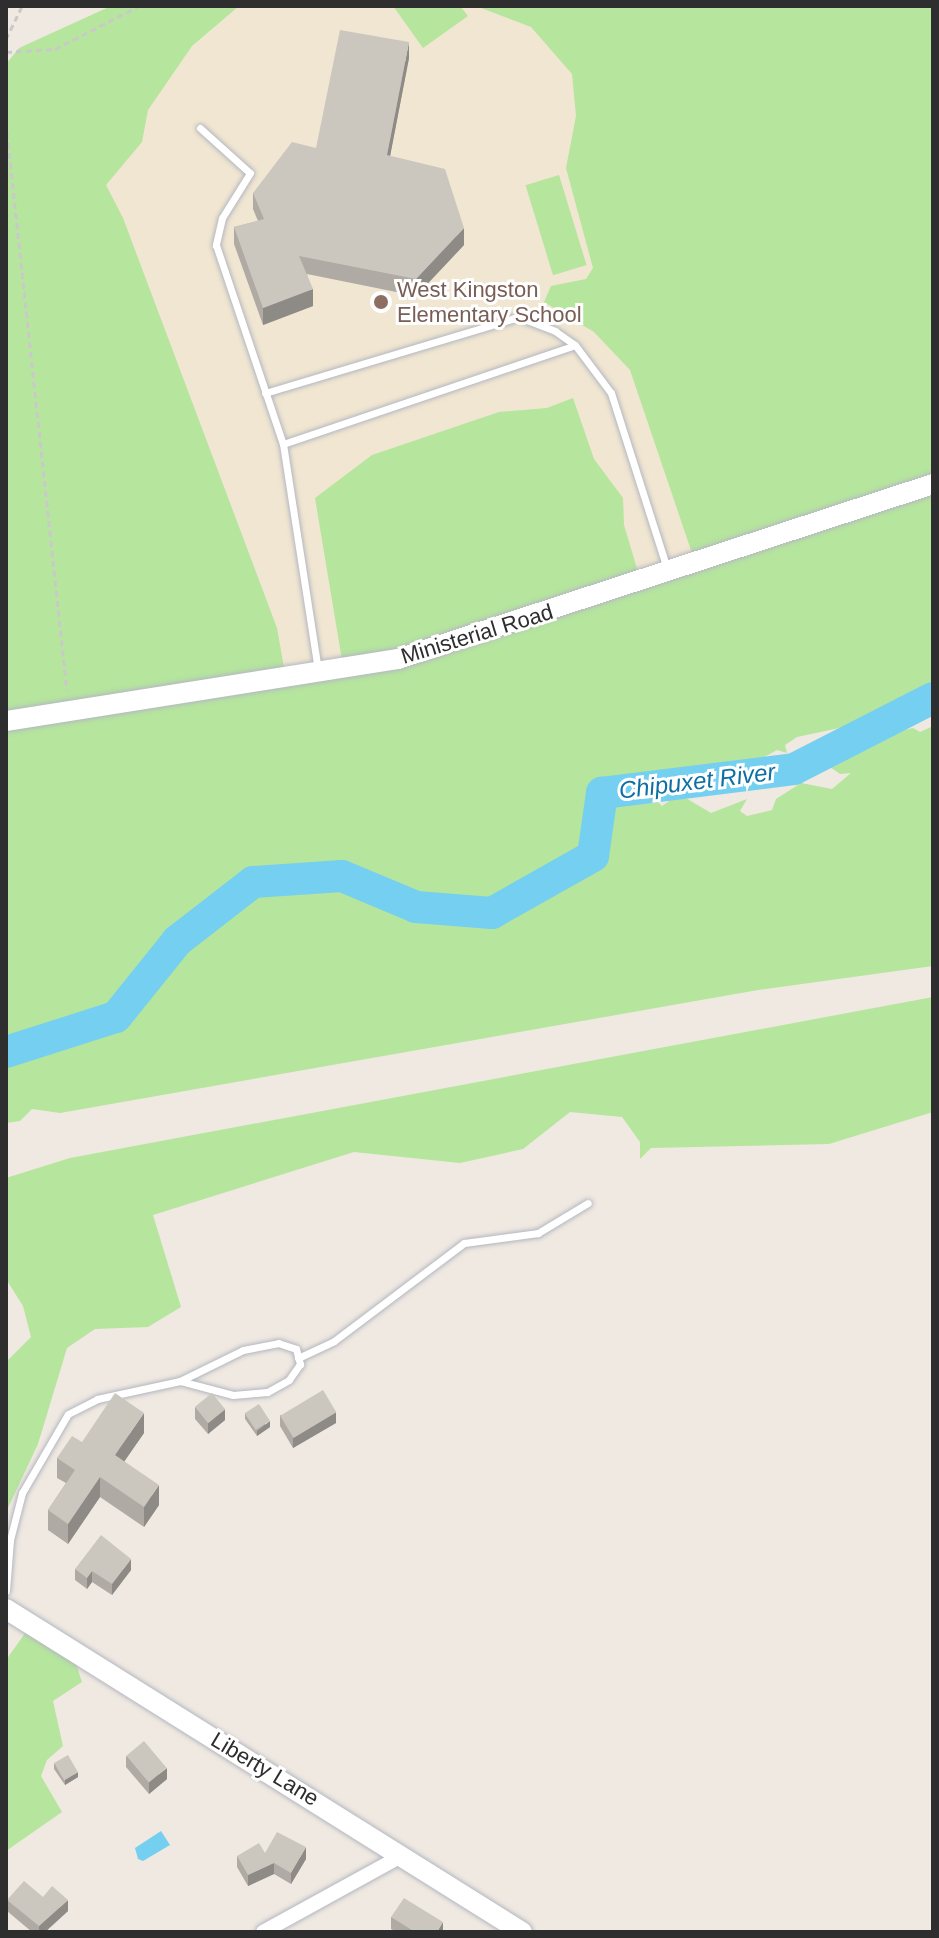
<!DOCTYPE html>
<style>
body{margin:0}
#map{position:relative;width:939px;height:1938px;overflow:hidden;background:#efe9e1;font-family:Arial,sans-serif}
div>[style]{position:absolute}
.education>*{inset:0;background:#f0e6d1}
.green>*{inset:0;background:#b6e59e;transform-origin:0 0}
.water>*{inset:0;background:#75cff0}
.river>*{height:32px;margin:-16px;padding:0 16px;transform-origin:16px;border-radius:16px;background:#75cff0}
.path>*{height:3px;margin-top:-1.5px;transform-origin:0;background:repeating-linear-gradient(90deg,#c9c9c9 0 6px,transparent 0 10px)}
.roads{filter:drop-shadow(0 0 2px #b4b7c1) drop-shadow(0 0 2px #b4b7c1)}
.lane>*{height:7px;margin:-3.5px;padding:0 3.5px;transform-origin:3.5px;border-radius:3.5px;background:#fff}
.street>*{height:14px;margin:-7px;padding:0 7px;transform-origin:7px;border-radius:7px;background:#fff}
.secondary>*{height:20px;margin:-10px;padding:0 10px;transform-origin:10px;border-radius:10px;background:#fff}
.wall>*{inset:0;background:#afaba4}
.shaded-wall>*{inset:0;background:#8e8b86}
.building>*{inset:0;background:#cbc7bf;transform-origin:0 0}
.dots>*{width:22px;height:22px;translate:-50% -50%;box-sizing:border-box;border:4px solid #fff;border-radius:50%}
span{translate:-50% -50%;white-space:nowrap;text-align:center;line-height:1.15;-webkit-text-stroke:6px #fff;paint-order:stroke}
.education-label{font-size:22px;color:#785e54}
.left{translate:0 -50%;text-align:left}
.street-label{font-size:22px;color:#2e2e2e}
.water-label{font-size:24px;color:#0d6fa3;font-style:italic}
.frame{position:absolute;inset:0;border:8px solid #2e2e2e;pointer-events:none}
</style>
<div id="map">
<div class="education">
<i style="clip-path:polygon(153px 6px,552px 6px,755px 533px,379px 651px,214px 675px,24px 71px)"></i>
</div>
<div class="green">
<i style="clip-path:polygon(111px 6px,239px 6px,192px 46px,148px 110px,142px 142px,106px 185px,123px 218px,277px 628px,286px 679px,343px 666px,315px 498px,372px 455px,499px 412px,547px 408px,573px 398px,594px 459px,623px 498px,624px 525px,641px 582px,695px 562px,630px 370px,594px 332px,544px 302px,551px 286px,586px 279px,593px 268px,566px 168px,576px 116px,572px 74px,531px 27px,476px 6px,933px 6px,933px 715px,882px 719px,797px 737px,785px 745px,787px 753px,777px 750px,750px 765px,681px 768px,630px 783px,634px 793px,646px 790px,662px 806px,679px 794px,711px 813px,747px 799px,740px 811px,747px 816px,772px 810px,776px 799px,801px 783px,832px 789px,851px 773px,840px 774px,827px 765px,855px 744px,861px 747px,892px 733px,913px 728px,920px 732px,933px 726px,933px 966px,758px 990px,60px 1113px,32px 1109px,20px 1121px,6px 1123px,6px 64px,19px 48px)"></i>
<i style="clip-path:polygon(393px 6px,460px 6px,468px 16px,423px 48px)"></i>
<i style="left:559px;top:175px;width:94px;height:35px;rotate:73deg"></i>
<i style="clip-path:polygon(933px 997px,933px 1112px,829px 1144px,651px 1148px,640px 1159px,640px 1142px,622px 1117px,570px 1112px,523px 1149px,460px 1163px,354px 1152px,153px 1215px,181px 1307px,148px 1327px,95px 1329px,67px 1348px,38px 1444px,6px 1512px,6px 1362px,31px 1337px,23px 1306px,6px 1279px,6px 1178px,70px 1158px)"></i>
<i style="clip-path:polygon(33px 1622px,71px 1648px,82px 1682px,53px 1701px,63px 1746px,47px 1760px,41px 1776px,62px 1812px,6px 1851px,6px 1660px)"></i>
</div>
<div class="water">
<i style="clip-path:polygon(161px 1831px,170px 1845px,143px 1861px,138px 1859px,135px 1848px)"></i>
</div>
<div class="river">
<i style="left:6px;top:1052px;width:115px;rotate:-17.7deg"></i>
<i style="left:116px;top:1017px;width:97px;rotate:-51.2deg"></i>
<i style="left:177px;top:941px;width:96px;rotate:-37.8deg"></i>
<i style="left:253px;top:882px;width:89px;rotate:-3.9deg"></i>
<i style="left:342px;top:876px;width:80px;rotate:22.7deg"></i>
<i style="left:416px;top:907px;width:76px;rotate:4.5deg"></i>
<i style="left:492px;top:913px;width:116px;rotate:-29.4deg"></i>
<i style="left:593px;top:856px;width:64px;rotate:-81.9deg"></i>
<i style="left:602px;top:793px;width:193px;rotate:-7.1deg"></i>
<i style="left:794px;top:769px;width:156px;rotate:-27.1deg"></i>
</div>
<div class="path">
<i style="left:6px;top:39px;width:37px;rotate:-64deg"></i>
<i style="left:6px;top:52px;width:49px;rotate:-3.5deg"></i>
<i style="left:55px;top:49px;width:94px;rotate:-27.1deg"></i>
<i style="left:6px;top:123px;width:571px;rotate:83.87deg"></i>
</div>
<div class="roads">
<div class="lane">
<i style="left:200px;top:128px;width:67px;rotate:42deg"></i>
<i style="left:250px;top:173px;width:53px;rotate:121.9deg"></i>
<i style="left:222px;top:218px;width:28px;rotate:103deg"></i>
<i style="left:216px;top:245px;width:210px;rotate:71.4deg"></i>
<i style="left:283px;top:444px;width:230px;rotate:81.2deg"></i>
<i style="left:265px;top:393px;width:265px;rotate:-16.7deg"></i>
<i style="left:519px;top:317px;width:39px;rotate:21deg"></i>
<i style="left:555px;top:331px;width:24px;rotate:35deg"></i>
<i style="left:575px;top:345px;width:60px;rotate:53.1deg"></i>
<i style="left:611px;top:393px;width:184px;rotate:72.3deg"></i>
<i style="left:283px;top:444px;width:308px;rotate:-18.7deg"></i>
<i style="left:298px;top:1358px;width:40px;rotate:-25deg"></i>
<i style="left:334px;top:1341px;width:163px;rotate:-37deg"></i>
<i style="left:464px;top:1243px;width:75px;rotate:-7.7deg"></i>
<i style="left:538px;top:1233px;width:58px;rotate:-31deg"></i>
<i style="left:10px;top:1540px;width:49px;rotate:-75.7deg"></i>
<i style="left:22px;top:1493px;width:91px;rotate:-59.8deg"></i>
<i style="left:68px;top:1414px;width:33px;rotate:-27deg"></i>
<i style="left:97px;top:1399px;width:85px;rotate:-12.2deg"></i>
<i style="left:180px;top:1381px;width:70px;rotate:-26.2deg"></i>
<i style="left:243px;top:1350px;width:36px;rotate:-11deg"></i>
<i style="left:278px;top:1343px;width:19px;rotate:18deg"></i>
<i style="left:296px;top:1349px;width:16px;rotate:75deg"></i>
<i style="left:300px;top:1364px;width:19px;rotate:125deg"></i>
<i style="left:289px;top:1380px;width:25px;rotate:151deg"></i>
<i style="left:267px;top:1392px;width:34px;rotate:175deg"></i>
<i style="left:233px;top:1395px;width:55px;rotate:-165.2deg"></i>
<i style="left:6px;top:1543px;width:5px;rotate:-37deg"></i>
<i style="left:10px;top:1540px;width:51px;rotate:94.5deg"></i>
</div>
<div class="street">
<i style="left:263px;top:1932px;width:160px;rotate:-28.8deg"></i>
</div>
<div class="secondary">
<i style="left:6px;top:721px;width:397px;rotate:-9deg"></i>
<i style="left:398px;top:659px;width:563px;rotate:-18.11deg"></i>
<i style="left:6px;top:1609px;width:609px;rotate:32.05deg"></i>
</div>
</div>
<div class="wall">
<i style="clip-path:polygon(409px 58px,390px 156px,464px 245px,416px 296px,307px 274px,313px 306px,263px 325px,234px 244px,234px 227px,258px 221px,253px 209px,253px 193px,316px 148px)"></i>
<i style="clip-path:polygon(195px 1407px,225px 1420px,208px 1434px,195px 1419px)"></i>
<i style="clip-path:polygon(245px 1413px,270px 1427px,257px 1436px,245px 1419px)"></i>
<i style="clip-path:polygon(280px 1415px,336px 1423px,293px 1448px,280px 1426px)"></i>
<i style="clip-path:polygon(144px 1433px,124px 1461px,159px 1505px,144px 1527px,100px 1497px,68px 1544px,48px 1530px,48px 1510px,66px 1483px,57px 1478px,57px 1458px,82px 1442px)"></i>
<i style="clip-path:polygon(75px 1569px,131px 1570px,112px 1595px,92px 1582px,87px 1589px,75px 1580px)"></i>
<i style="clip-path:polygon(126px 1756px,167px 1779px,149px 1794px,126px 1767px)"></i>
<i style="clip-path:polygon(54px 1763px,78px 1777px,65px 1785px,54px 1769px)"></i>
<i style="clip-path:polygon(265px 1853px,306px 1859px,291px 1884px,274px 1874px,248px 1886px,237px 1867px,237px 1856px)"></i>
<i style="clip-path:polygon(43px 1897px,68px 1911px,45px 1932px,32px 1932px,7px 1911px,7px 1900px)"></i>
<i style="clip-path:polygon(391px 1917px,443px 1932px,397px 1932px,391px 1929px)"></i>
</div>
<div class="shaded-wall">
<i style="clip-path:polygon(409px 42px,409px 58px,387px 172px,387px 155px)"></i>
<i style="clip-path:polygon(464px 228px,464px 245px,416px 296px,416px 279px)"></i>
<i style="clip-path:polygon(313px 289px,313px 306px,263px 325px,263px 308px)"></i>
<i style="clip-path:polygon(225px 1409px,225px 1420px,208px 1434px,208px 1423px)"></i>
<i style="clip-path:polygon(336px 1412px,336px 1423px,293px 1448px,293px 1437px)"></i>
<i style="clip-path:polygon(144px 1413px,144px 1433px,115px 1475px,115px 1455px)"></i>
<i style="clip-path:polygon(270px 1421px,270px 1427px,257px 1436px,257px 1431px)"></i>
<i style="clip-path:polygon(100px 1477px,100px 1497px,68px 1544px,68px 1524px)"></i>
<i style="clip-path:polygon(159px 1485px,159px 1505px,144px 1527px,144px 1507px)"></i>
<i style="clip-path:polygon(131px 1559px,131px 1570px,112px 1595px,112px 1584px)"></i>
<i style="clip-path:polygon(92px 1571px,92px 1582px,87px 1589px,87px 1578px)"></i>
<i style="clip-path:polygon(167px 1768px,167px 1779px,149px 1794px,149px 1782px)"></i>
<i style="clip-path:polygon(78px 1772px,78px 1777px,65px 1785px,65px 1780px)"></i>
<i style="clip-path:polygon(306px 1847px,306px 1859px,291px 1884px,291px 1873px)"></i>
<i style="clip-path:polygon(274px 1863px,274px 1874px,248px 1886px,248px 1875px)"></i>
<i style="clip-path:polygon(68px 1900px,68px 1911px,45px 1932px,39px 1932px,39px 1926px)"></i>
<i style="clip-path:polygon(443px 1922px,443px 1932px,437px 1932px)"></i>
</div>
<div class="building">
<i style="clip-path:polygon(340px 30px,409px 42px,387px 155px,445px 169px,464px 228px,416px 279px,299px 256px,313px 289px,263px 308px,234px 227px,264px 219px,253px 193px,292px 142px,316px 148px)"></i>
<i style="left:323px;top:1390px;width:26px;height:50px;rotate:59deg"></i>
<i style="clip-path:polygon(115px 1393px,144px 1413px,115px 1455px,159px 1485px,144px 1507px,100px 1477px,68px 1524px,48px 1510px,75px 1470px,57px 1458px,72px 1436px,82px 1442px)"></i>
<i style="left:212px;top:1393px;width:21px;height:22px;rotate:51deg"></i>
<i style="left:259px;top:1404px;width:20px;height:17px;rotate:57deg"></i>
<i style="clip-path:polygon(101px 1535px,131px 1559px,112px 1584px,92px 1571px,87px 1578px,75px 1569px)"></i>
<i style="left:144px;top:1741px;width:35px;height:23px;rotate:50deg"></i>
<i style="left:68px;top:1755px;width:20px;height:16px;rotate:60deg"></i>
<i style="clip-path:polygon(277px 1832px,306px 1847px,291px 1873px,274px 1863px,248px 1875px,237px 1856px,259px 1843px,265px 1853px)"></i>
<i style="clip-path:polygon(24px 1881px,43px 1897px,52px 1886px,68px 1900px,39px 1926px,7px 1900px)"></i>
<i style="clip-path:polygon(404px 1898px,443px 1922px,437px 1932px,415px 1932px,391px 1917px)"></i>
</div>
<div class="dots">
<i style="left:381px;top:302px;background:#8d6e63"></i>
</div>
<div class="education-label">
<span class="left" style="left:397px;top:302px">West Kingston<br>Elementary School</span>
</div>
<div class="street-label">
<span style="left:477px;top:634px;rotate:-17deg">Ministerial Road</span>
<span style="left:265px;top:1769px;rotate:31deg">Liberty Lane</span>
</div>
<div class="water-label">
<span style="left:697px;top:781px;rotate:-7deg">Chipuxet River</span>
</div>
<div class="frame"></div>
</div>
